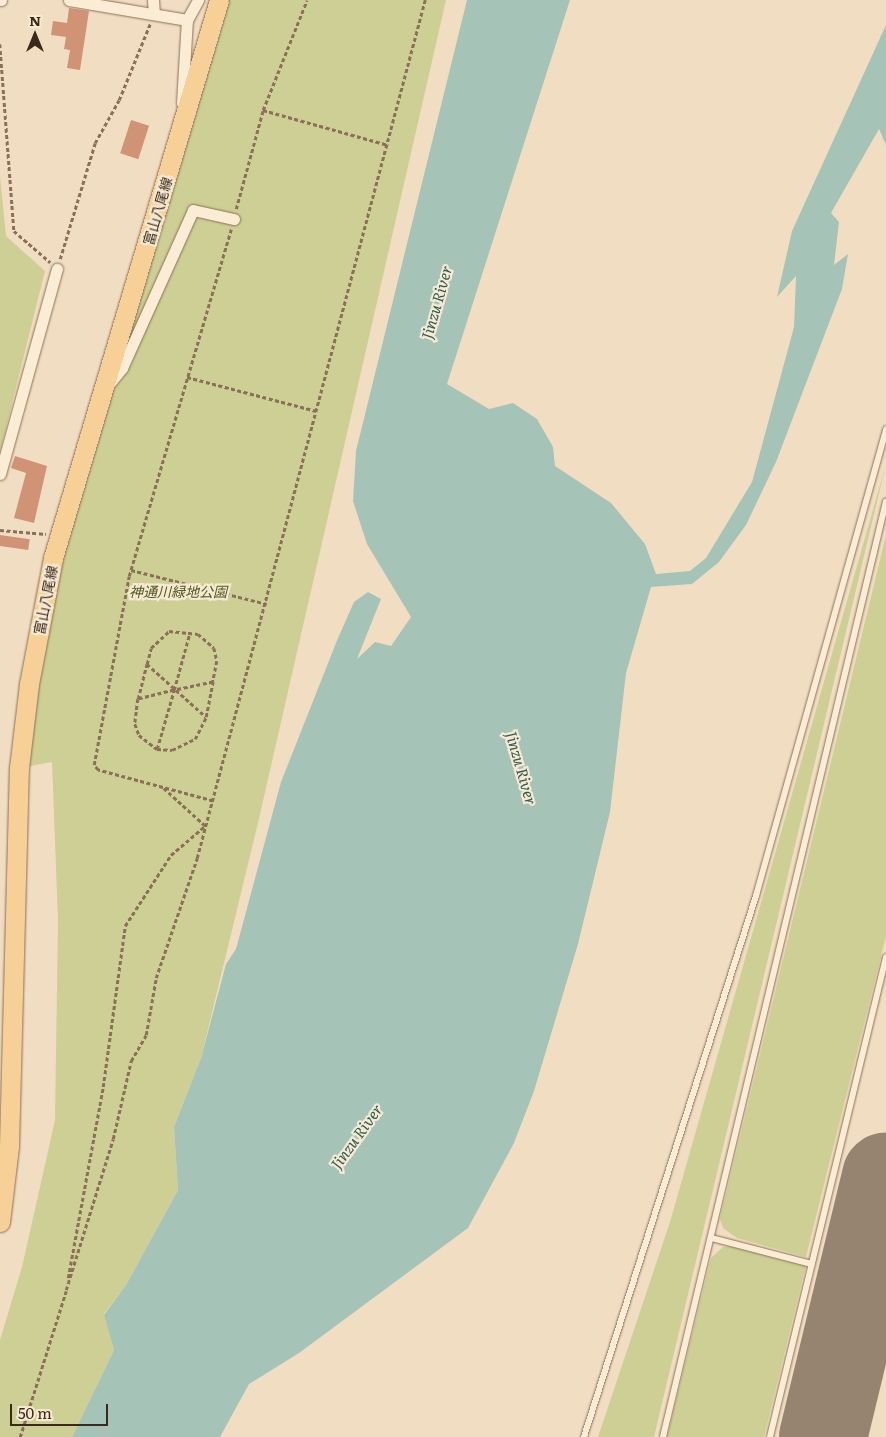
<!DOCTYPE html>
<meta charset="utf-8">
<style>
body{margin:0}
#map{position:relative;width:886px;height:1437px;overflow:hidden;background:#f1dec2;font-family:Literata,"Noto Sans JP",serif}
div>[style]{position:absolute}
.green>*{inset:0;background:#cecf95}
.water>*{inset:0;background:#a5c3b7}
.runway>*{height:88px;margin:-44px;padding:0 44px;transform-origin:44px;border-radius:44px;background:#968370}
.building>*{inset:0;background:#d19375;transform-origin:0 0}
.path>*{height:2.5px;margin-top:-1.25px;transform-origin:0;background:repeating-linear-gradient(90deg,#8c6f58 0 4px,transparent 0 6.5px)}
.roads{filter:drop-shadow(0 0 1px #8c6f58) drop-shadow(0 0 1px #8c6f58)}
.service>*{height:5.5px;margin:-2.75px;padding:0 2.75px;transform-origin:2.75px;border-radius:2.75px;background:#fbecd6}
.minor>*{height:11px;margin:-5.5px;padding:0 5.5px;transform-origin:5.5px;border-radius:5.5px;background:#fbecd6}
.primary>*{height:19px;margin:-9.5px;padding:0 9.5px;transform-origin:9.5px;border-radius:9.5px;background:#f6d097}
span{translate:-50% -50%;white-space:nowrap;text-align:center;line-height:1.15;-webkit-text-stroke:4.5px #f7e9d2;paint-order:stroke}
.street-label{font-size:14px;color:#3a281d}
.park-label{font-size:14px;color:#505822;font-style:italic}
.water-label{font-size:15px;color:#2b5b54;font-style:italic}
.north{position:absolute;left:10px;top:10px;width:50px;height:50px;-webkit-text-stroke:4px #f7e9d2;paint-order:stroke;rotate:0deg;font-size:14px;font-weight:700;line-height:20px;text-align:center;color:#3a281d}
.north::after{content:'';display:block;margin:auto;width:18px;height:22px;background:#3a281d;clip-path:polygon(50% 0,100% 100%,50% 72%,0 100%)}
.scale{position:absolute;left:10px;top:1404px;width:98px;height:22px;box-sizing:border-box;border:2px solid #3a281d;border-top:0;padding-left:6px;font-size:15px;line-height:18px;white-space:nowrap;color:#3a281d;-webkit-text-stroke:4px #f7e9d2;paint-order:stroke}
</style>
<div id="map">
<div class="green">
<i style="clip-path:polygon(219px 0,446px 0,258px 823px,201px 1058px,174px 1127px,178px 1190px,126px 1285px,104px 1314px,114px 1350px,72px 1437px,0 1437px,0 1340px,22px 1267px,55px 1120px,58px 921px,52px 762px,19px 768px,53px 558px)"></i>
<i style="clip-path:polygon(0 176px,6px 236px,45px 271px,0 452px)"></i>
<i style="clip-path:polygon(886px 464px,654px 1437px,598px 1437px,670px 1222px)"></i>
<i style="clip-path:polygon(886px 535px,886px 936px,806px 1257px,737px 1238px,723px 1228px,720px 1219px)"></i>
<i style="clip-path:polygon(733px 1246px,806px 1265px,764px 1437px,667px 1437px,711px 1258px,723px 1247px)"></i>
</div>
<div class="water">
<i style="clip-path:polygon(467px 0,570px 0,447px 384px,489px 409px,513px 403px,537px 419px,553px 447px,555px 466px,611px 503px,645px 544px,656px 574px,690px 571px,706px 558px,752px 482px,794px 327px,796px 276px,777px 297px,792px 231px,886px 25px,886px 145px,879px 129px,831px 213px,839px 222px,834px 265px,848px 254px,842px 289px,776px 462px,746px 525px,719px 562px,692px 584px,651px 587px,626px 673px,610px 812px,578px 944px,534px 1091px,514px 1143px,468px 1228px,299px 1353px,249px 1384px,220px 1437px,72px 1437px,114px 1350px,104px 1315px,126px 1285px,178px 1190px,174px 1127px,201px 1058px,226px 964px,236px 949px,281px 782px,338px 638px,354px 602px,368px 592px,381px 599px,357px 659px,375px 642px,391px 646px,411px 617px,367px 544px,353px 501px,356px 451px)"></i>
</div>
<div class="runway">
<i style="left:823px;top:1437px;width:268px;rotate:-76.4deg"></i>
</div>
<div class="building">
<i style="clip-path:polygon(69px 8px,89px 11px,80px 70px,67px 68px,70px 50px,64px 49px,66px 37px,51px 35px,53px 21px,67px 23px)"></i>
<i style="left:131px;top:120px;width:19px;height:35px;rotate:18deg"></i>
<i style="clip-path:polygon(15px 456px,47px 466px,34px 523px,14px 518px,26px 473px,11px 468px)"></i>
<i style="left:0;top:535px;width:30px;height:11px;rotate:8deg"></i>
</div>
<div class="path">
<i style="left:0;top:44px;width:188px;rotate:85.7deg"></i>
<i style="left:14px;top:231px;width:48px;rotate:40.7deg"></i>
<i style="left:263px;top:110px;width:130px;rotate:15.6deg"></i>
<i style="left:236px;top:209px;width:103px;rotate:-74.7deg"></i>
<i style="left:263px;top:110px;width:118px;rotate:-68.2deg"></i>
<i style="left:60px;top:259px;width:121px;rotate:-73.2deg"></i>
<i style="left:95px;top:143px;width:49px;rotate:-60.8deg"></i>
<i style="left:119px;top:100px;width:82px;rotate:-67.8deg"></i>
<i style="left:187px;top:377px;width:134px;rotate:14.7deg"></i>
<i style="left:0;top:530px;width:46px;rotate:5deg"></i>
<i style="left:131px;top:570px;width:140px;rotate:14deg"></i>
<i style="left:147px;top:664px;width:16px;rotate:-76deg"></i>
<i style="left:151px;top:648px;width:25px;rotate:-43deg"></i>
<i style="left:169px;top:631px;width:29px;rotate:6deg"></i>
<i style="left:198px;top:634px;width:21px;rotate:41deg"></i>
<i style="left:214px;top:648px;width:13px;rotate:77deg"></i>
<i style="left:217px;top:661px;width:21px;rotate:101deg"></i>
<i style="left:138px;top:699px;width:36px;rotate:-76deg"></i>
<i style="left:147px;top:664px;width:79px;rotate:41.9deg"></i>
<i style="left:157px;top:749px;width:15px;rotate:4deg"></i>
<i style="left:172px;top:750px;width:25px;rotate:-26deg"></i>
<i style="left:195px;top:739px;width:25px;rotate:-63deg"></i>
<i style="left:206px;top:717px;width:36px;rotate:-79deg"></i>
<i style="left:213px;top:682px;width:40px;rotate:168deg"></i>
<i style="left:174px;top:690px;width:37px;rotate:166deg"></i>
<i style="left:138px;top:699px;width:25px;rotate:97deg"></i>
<i style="left:135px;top:724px;width:12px;rotate:70deg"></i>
<i style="left:139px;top:735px;width:23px;rotate:38deg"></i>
<i style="left:157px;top:749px;width:61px;rotate:-73.9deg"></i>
<i style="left:174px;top:690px;width:60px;rotate:-74.6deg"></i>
<i style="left:213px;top:801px;width:119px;rotate:-164.9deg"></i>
<i style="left:98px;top:770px;width:6px;rotate:-129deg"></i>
<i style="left:94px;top:765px;width:192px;rotate:-79.5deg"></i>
<i style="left:129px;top:576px;width:362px;rotate:-73.6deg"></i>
<i style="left:68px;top:1278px;width:194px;rotate:-79.6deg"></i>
<i style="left:103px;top:1087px;width:162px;rotate:-82.2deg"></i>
<i style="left:125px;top:926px;width:85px;rotate:-57.1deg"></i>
<i style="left:171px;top:855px;width:45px;rotate:-40.5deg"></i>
<i style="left:205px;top:826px;width:58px;rotate:-137.8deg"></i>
<i style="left:66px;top:1290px;width:158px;rotate:-72.7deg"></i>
<i style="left:113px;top:1139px;width:80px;rotate:-77deg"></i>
<i style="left:131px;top:1061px;width:30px;rotate:-60deg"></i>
<i style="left:146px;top:1035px;width:58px;rotate:-80deg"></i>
<i style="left:156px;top:978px;width:127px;rotate:-71.1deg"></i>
<i style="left:197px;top:858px;width:888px;rotate:-75.12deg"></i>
<i style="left:20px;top:1437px;width:153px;rotate:-72.5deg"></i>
</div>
<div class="roads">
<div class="service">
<i style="left:712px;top:1238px;width:103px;rotate:14.6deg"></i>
<i style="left:584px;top:1437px;width:568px;rotate:-72.36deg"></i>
<i style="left:756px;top:896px;width:484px;rotate:-74.4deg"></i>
<i style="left:663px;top:1437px;width:961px;rotate:-76.59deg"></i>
<i style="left:770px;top:1437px;width:493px;rotate:-76.4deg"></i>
</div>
<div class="minor">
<i style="left:0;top:0;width:1px"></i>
<i style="left:69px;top:0;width:120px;rotate:9.6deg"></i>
<i style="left:153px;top:0;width:13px;rotate:86deg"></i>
<i style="left:182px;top:103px;width:83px;rotate:-86.6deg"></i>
<i style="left:187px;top:20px;width:23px;rotate:-61deg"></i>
<i style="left:109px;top:384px;width:21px;rotate:-51deg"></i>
<i style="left:122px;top:368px;width:173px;rotate:-65.8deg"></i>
<i style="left:193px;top:210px;width:42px;rotate:12.4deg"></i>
<i style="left:0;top:474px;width:213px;rotate:-74.5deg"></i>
</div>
<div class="primary">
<i style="left:0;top:1222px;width:77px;rotate:-83.2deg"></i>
<i style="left:9px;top:1146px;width:378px;rotate:-88.5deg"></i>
<i style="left:19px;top:768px;width:85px;rotate:-83.2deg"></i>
<i style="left:29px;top:684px;width:128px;rotate:-79.2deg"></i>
<i style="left:53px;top:558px;width:582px;rotate:-73.43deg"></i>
</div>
</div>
<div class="street-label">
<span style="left:157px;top:211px;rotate:-74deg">富山八尾線</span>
<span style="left:45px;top:600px;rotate:-79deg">富山八尾線</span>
</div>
<div class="park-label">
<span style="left:178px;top:591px">神通川緑地公園</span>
</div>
<div class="water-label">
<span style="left:436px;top:302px;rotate:-74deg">Jinzu River</span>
<span style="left:522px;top:768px;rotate:74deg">Jinzu River</span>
<span style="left:356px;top:1136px;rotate:-54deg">Jinzu River</span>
</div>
<div class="north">N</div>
<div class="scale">50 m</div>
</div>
